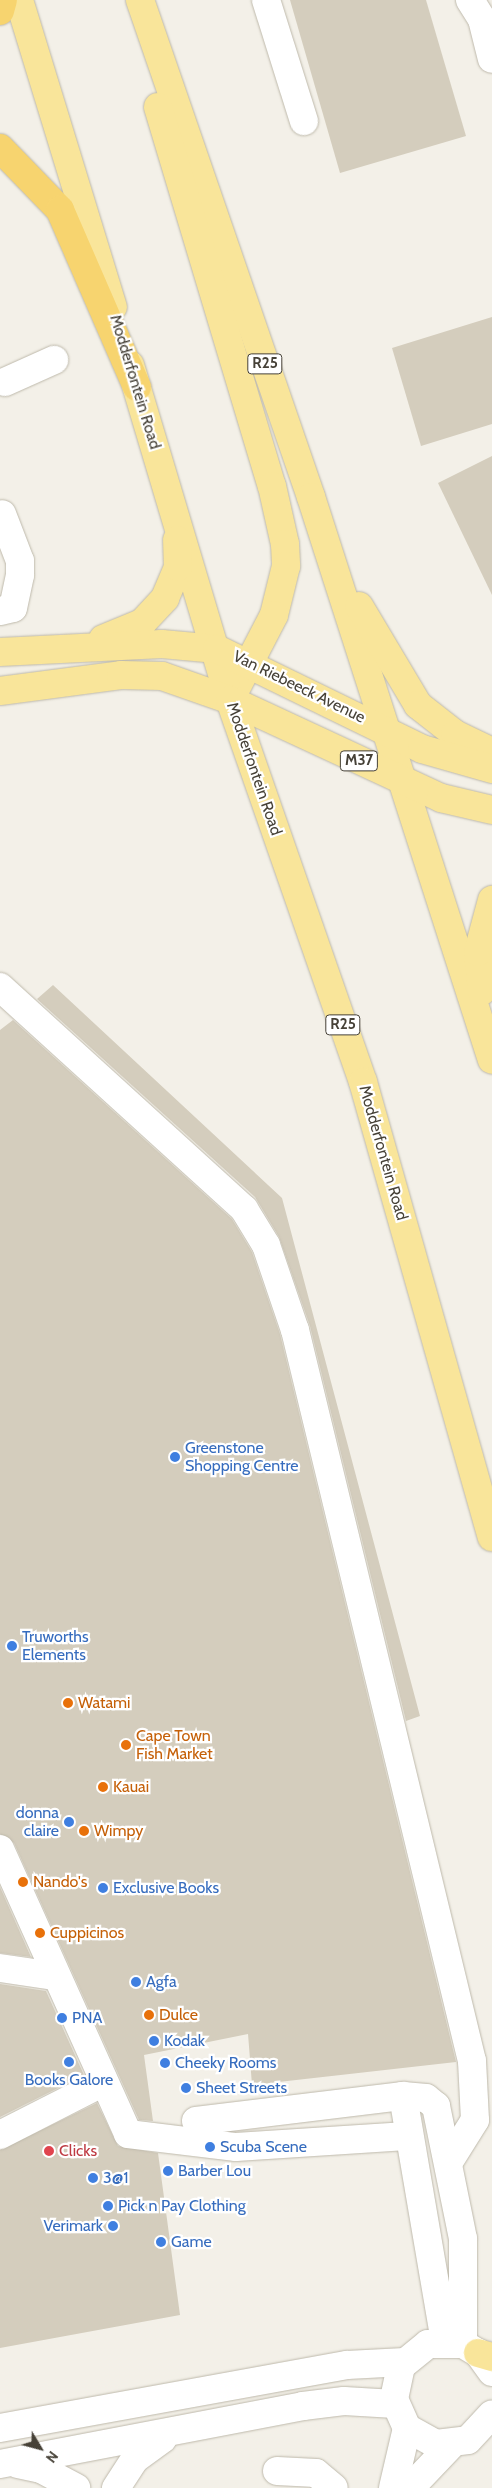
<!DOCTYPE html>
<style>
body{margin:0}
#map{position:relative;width:492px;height:2488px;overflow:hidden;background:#f3f0e8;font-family:Cabin,sans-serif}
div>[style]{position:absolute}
.building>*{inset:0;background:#d4cdbd}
.roads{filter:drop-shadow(0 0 1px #beb9ab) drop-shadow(0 0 1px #beb9ab)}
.minor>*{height:28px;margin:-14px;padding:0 14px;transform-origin:14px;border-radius:14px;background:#fff}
.major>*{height:28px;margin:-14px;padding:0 14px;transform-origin:14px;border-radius:14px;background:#f9e59a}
.highway>*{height:28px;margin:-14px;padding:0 14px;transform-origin:14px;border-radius:14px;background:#f7d46f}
.dots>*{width:14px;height:14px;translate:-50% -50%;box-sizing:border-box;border:2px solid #fff;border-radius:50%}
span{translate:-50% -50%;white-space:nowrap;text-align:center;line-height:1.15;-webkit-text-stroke:4.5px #fff;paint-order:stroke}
.shield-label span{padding:1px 4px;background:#fff;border:1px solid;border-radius:4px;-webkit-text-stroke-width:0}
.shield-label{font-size:15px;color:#464137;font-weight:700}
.street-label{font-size:16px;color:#464137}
.shop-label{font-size:16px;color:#366cbe}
.left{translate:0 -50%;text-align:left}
.right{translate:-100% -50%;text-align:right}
.food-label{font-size:16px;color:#c56008}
.health-label{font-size:16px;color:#be3a42}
.north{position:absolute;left:15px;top:2423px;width:50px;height:50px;-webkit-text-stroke:4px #fff;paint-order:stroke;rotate:127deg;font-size:14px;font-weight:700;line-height:20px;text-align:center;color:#464137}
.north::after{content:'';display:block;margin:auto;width:18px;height:22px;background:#464137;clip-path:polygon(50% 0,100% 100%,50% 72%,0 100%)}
</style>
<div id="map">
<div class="building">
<i style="clip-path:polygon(290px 0,426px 0,466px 136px,340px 173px)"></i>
<i style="clip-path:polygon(492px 317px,492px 424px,421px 446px,392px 348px)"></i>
<i style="clip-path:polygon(492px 456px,492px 595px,438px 483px)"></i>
<i style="clip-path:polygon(53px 985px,282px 1198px,420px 1716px,406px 1721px,310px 1326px,279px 1237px,255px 1197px,37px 999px)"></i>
<i style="clip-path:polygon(13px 1020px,232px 1219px,252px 1252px,280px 1334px,456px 2062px,252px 2085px,248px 2034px,144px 2055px,153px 2121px,139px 2120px,14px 1843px,0 1834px,0 1030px)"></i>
<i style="clip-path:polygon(0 1887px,31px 1957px,0 1953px)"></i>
<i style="clip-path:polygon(0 1984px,46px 1991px,84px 2075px,0 2117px)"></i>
<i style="clip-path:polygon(97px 2103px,118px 2146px,158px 2153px,180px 2315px,0 2348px,0 2150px)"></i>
</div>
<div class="roads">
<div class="minor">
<i style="left:266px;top:0;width:127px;rotate:72.6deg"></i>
<i style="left:470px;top:0;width:22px;rotate:58deg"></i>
<i style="left:482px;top:19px;width:41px;rotate:76deg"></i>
<i style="left:5px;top:382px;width:54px;rotate:-24.2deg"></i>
<i style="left:0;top:611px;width:13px;rotate:-13deg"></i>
<i style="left:13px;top:608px;width:34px;rotate:-78deg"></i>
<i style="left:20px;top:575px;width:14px;rotate:-90deg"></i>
<i style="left:20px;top:561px;width:50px;rotate:-111deg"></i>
<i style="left:0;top:987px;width:330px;rotate:42.3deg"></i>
<i style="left:244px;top:1209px;width:42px;rotate:58.6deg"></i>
<i style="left:266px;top:1245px;width:90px;rotate:71.2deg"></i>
<i style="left:295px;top:1330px;width:752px;rotate:76.39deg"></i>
<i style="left:472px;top:2061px;width:59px;rotate:87.1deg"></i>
<i style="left:475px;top:2120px;width:47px;rotate:122deg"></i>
<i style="left:0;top:1849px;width:312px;rotate:65.8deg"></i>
<i style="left:128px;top:2134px;width:109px;rotate:6.9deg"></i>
<i style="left:236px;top:2147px;width:171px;rotate:-3.7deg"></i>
<i style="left:0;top:1968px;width:56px;rotate:8.3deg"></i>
<i style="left:403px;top:2096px;width:249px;rotate:80.3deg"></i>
<i style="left:196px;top:2121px;width:209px;rotate:-6.9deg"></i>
<i style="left:403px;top:2096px;width:23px;rotate:5deg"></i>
<i style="left:426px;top:2098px;width:13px;rotate:39deg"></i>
<i style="left:436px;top:2106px;width:136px;rotate:78.5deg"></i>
<i style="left:463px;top:2239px;width:105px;rotate:90deg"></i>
<i style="left:0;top:2135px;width:114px;rotate:-27deg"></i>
<i style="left:492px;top:2372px;width:24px;rotate:-126deg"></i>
<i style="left:478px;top:2353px;width:17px;rotate:-149deg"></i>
<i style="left:463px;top:2344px;width:35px;rotate:180deg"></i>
<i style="left:428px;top:2344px;width:35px;rotate:141deg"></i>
<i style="left:401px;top:2366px;width:34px;rotate:102deg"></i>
<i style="left:394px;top:2399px;width:32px;rotate:66deg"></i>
<i style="left:407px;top:2428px;width:33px;rotate:29deg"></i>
<i style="left:436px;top:2444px;width:32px;rotate:-7deg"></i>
<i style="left:468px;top:2440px;width:35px;rotate:-47deg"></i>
<i style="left:0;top:2428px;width:353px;rotate:-10.3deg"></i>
<i style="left:347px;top:2365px;width:58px;rotate:-3deg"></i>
<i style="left:0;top:2464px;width:309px;rotate:-10.8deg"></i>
<i style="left:303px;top:2406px;width:41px;rotate:-7deg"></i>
<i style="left:344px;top:2401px;width:51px;rotate:3.4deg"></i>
<i style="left:18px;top:2464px;width:24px;rotate:12deg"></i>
<i style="left:41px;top:2469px;width:40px;rotate:28deg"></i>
<i style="left:277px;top:2471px;width:39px;rotate:3deg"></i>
<i style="left:316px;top:2473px;width:23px;rotate:40deg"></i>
<i style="left:116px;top:2488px;width:35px;rotate:-57deg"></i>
<i style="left:135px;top:2459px;width:34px;rotate:-36deg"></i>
<i style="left:393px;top:2488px;width:62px;rotate:-76.9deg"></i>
<i style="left:410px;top:2488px;width:61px;rotate:-46.3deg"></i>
</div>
<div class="major">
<i style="left:19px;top:0;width:321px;rotate:73deg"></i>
<i style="left:140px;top:0;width:526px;rotate:71.01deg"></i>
<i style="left:311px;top:497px;width:591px;rotate:72.18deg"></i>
<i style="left:158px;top:107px;width:396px;rotate:73.3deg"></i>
<i style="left:272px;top:486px;width:59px;rotate:77.4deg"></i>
<i style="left:285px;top:544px;width:22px;rotate:87deg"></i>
<i style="left:286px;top:566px;width:50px;rotate:103.8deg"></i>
<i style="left:274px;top:615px;width:96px;rotate:117.4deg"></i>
<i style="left:130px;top:365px;width:350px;rotate:73.4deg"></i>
<i style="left:230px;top:700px;width:404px;rotate:70.8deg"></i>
<i style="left:363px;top:1082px;width:473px;rotate:74.2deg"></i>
<i style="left:359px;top:606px;width:115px;rotate:59.2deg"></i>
<i style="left:418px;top:705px;width:47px;rotate:38.1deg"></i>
<i style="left:455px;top:734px;width:41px;rotate:25.9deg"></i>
<i style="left:103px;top:639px;width:42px;rotate:-22.3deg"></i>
<i style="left:142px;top:623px;width:34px;rotate:-47deg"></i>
<i style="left:165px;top:598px;width:34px;rotate:-67deg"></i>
<i style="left:178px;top:567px;width:27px;rotate:-92deg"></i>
<i style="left:0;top:652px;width:162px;rotate:-2.8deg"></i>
<i style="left:162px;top:644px;width:55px;rotate:5.2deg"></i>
<i style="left:217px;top:649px;width:228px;rotate:26deg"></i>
<i style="left:422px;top:749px;width:73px;rotate:15.9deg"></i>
<i style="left:0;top:691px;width:122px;rotate:-7.5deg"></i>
<i style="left:121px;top:675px;width:41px;rotate:1.4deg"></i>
<i style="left:162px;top:676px;width:72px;rotate:19.4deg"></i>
<i style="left:230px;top:700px;width:233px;rotate:24.9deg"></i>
<i style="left:441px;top:798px;width:52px;rotate:13.2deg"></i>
<i style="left:482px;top:991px;width:39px;rotate:-96deg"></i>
<i style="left:478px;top:952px;width:54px;rotate:-74.9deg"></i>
<i style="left:478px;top:2353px;width:15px;rotate:16deg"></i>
</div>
<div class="highway">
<i style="left:0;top:11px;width:11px;rotate:-75deg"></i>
<i style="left:0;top:148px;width:86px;rotate:45.9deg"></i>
<i style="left:60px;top:210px;width:193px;rotate:66.5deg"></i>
</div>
</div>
<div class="dots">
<i style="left:175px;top:1457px;background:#3f7fe0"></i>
<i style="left:12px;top:1646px;background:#3f7fe0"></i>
<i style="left:68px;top:1703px;background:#e8710a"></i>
<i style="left:126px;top:1745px;background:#e8710a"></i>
<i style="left:103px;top:1787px;background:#e8710a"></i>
<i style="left:69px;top:1822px;background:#3f7fe0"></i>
<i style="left:84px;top:1831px;background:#e8710a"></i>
<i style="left:23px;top:1882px;background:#e8710a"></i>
<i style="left:103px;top:1888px;background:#3f7fe0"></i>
<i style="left:40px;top:1933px;background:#e8710a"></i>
<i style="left:136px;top:1982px;background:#3f7fe0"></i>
<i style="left:149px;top:2015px;background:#e8710a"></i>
<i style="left:62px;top:2018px;background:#3f7fe0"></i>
<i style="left:154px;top:2041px;background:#3f7fe0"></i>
<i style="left:69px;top:2062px;background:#3f7fe0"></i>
<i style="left:165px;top:2063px;background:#3f7fe0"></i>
<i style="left:186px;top:2088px;background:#3f7fe0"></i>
<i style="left:210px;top:2147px;background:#3f7fe0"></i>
<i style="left:49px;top:2151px;background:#e0444e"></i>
<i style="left:168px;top:2171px;background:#3f7fe0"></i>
<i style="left:93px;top:2178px;background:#3f7fe0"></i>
<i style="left:108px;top:2206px;background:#3f7fe0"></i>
<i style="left:113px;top:2226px;background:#3f7fe0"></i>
<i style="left:161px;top:2242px;background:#3f7fe0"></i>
</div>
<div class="shield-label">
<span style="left:265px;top:364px">R25</span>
<span style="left:359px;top:761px">M37</span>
<span style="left:343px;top:1025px">R25</span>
</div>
<div class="street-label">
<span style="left:135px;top:382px;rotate:73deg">Modderfontein Road</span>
<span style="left:299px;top:687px;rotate:26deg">Van Riebeeck Avenue</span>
<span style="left:254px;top:769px;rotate:71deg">Modderfontein Road</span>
<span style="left:383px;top:1153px;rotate:74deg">Modderfontein Road</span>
</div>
<div class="shop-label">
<span class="left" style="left:185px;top:1457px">Greenstone<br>Shopping Centre</span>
<span class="left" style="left:22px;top:1646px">Truworths<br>Elements</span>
<span class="right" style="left:59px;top:1822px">donna<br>claire</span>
<span class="left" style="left:113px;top:1888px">Exclusive Books</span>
<span class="left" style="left:146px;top:1982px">Agfa</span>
<span class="left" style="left:72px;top:2018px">PNA</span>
<span class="left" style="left:164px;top:2041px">Kodak</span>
<span class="left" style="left:175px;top:2063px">Cheeky Rooms</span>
<span style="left:69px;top:2080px">Books Galore</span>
<span class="left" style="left:196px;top:2088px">Sheet Streets</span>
<span class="left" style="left:220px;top:2147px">Scuba Scene</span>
<span class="left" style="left:178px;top:2171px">Barber Lou</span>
<span class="left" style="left:103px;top:2178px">3@1</span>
<span class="left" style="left:118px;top:2206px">Pick n Pay Clothing</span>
<span class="right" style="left:103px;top:2226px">Verimark</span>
<span class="left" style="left:171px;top:2242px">Game</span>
</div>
<div class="food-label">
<span class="left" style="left:78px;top:1703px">Watami</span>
<span class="left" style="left:136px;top:1745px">Cape Town<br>Fish Market</span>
<span class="left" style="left:113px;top:1787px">Kauai</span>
<span class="left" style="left:94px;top:1831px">Wimpy</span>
<span class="left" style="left:33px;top:1882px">Nando's</span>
<span class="left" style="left:50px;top:1933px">Cuppicinos</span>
<span class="left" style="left:159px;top:2015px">Dulce</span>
</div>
<div class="health-label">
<span class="left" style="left:59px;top:2151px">Clicks</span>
</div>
<div class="north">N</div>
</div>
